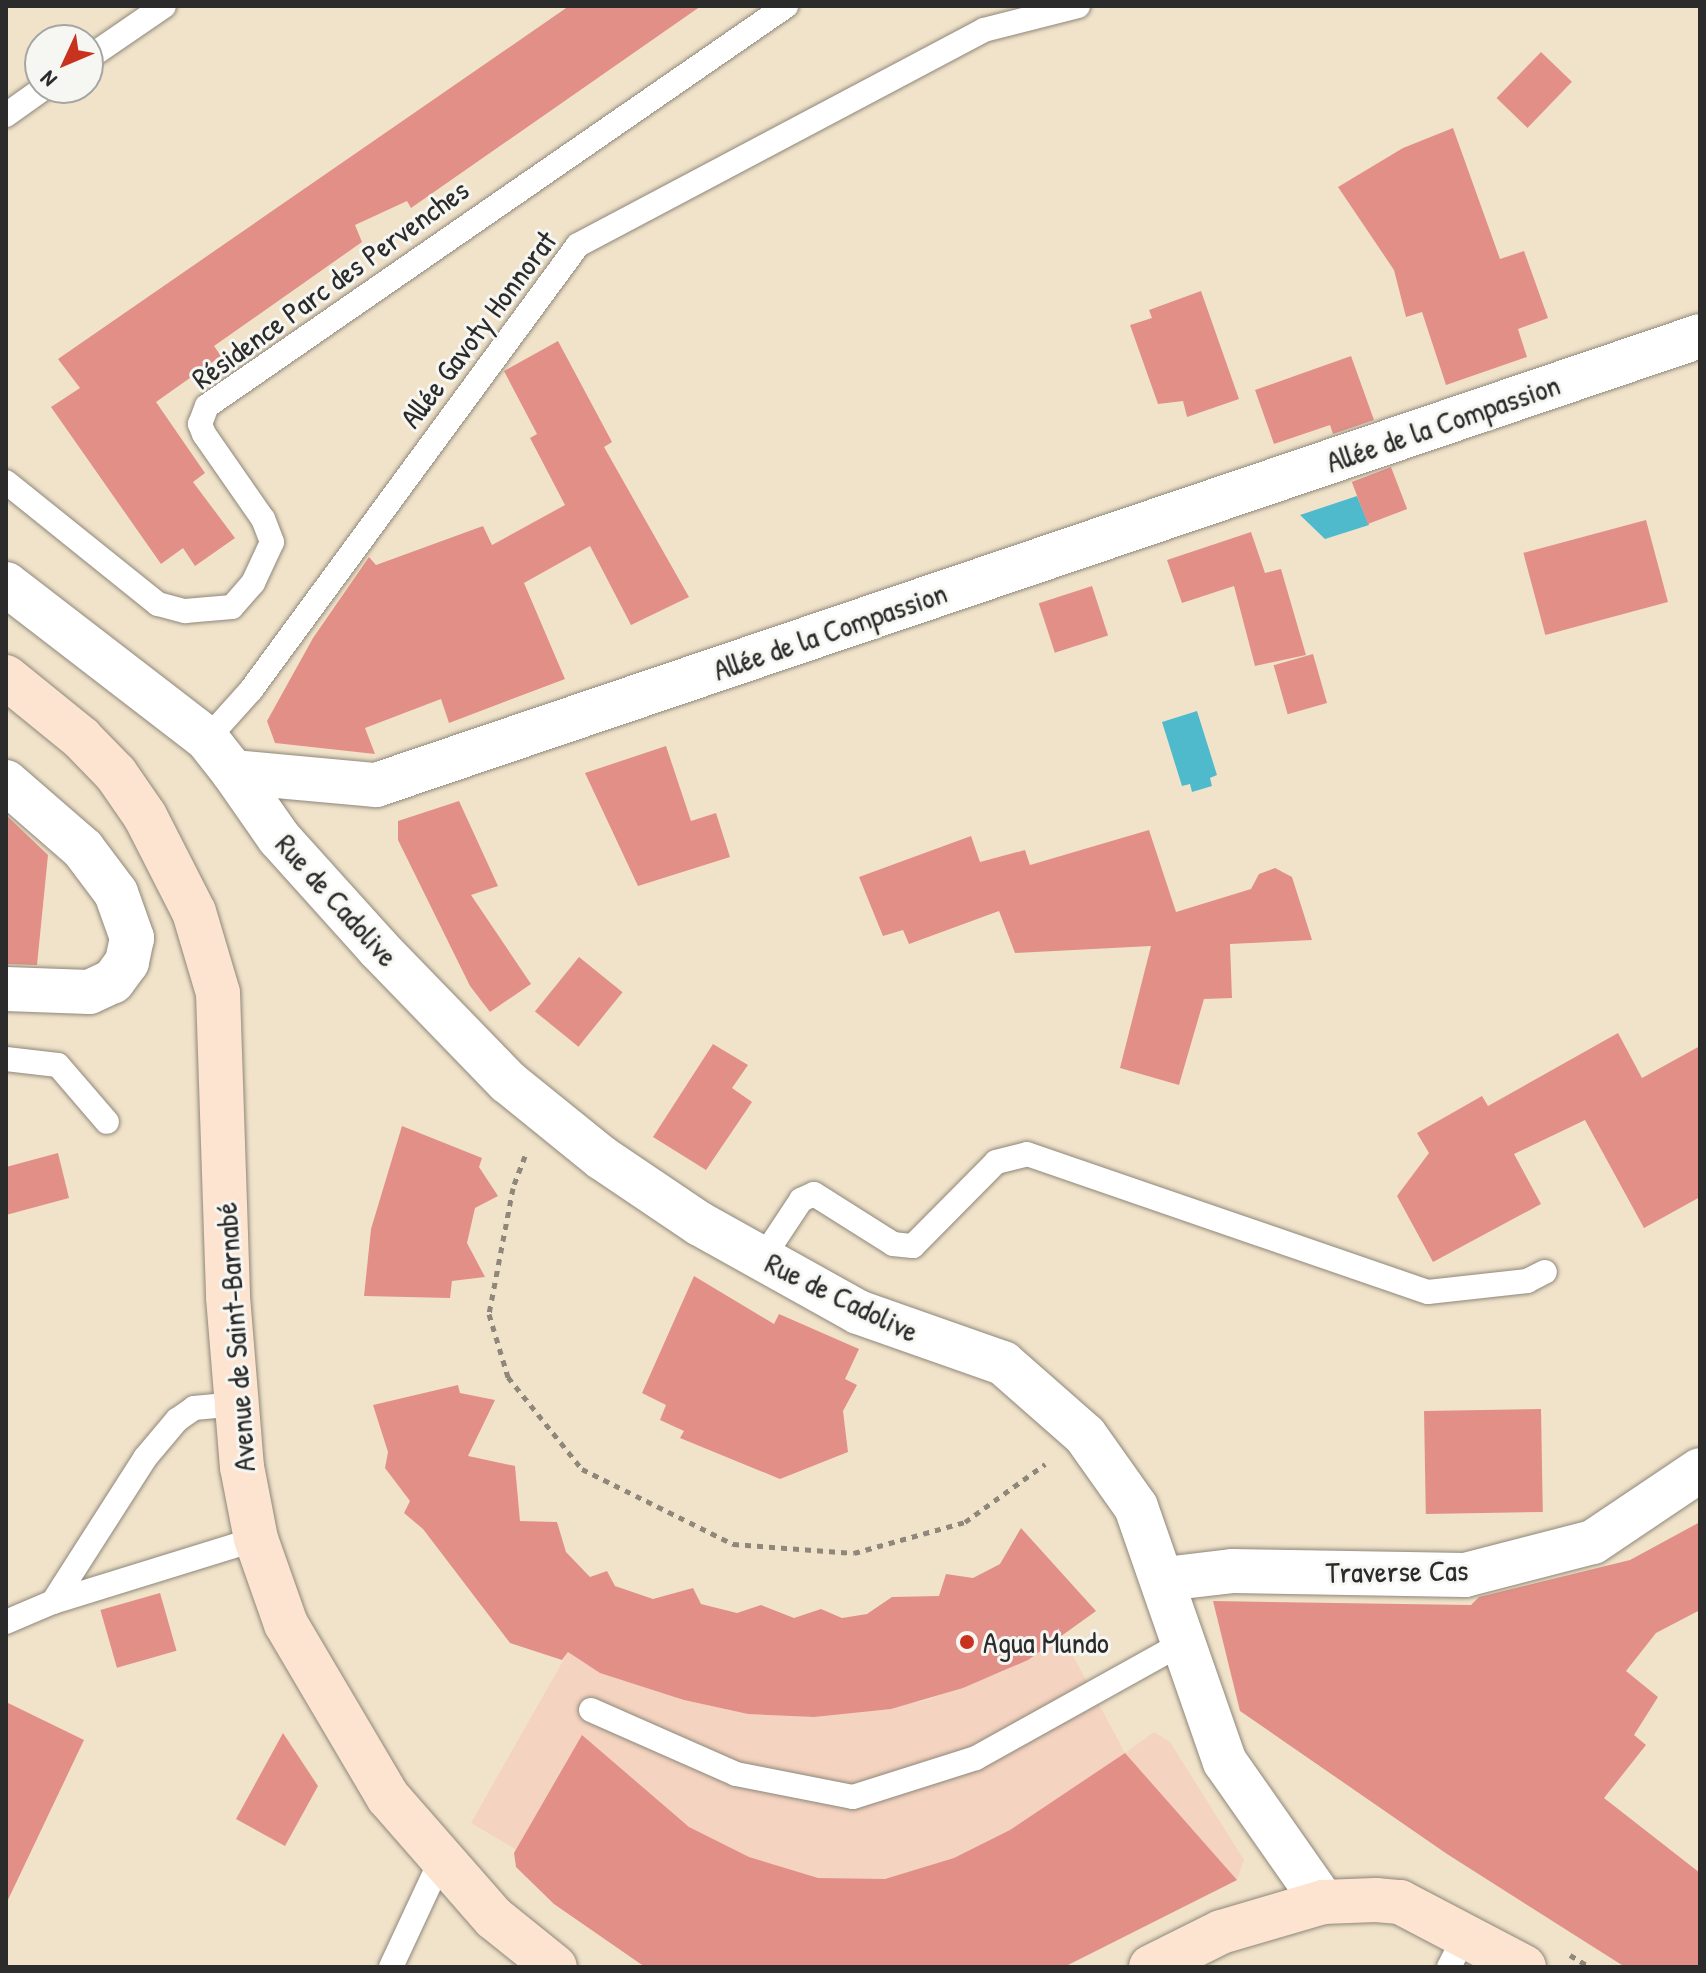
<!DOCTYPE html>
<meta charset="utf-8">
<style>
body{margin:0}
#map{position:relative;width:1706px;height:1973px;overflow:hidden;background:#f1e3ca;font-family:"Patrick Hand",sans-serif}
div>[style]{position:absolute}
.built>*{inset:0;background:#f4d3c0}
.water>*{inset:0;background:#50bacd}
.building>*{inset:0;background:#e29087;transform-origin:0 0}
.path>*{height:5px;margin-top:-2.5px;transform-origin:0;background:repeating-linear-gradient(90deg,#8e877a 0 6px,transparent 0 12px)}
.roads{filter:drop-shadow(0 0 2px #8e877a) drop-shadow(0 0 2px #8e877a)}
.lane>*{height:24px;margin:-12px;padding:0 12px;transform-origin:12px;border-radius:12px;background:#fff}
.street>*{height:44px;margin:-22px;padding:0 22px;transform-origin:22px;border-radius:22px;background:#fff}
.secondary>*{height:44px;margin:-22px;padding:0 22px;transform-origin:22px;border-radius:22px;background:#fde4d0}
.dots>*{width:22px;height:22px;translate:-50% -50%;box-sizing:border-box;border:4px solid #f6f6f2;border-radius:50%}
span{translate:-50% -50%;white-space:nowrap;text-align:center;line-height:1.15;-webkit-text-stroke:6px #f6f6f2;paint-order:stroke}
.street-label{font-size:30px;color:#2b2b2b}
.poi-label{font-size:30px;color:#2b2b2b}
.left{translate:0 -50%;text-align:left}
.frame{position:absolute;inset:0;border:8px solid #2b2b2b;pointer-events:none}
.north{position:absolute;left:24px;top:24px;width:80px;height:80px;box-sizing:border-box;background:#f6f6f2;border:2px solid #a5a5a2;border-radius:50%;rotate:226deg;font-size:22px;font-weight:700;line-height:32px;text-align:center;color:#2b2b2b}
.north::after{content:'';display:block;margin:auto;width:28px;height:36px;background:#c8321e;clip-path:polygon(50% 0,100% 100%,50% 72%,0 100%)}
</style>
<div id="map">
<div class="built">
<i style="clip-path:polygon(1063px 1637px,1125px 1753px,1154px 1732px,1170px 1742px,1244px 1860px,1237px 1880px,1064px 1967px,645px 1967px,554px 1904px,516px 1867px,515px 1849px,471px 1823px,568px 1652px,589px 1666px,684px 1700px,748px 1714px,814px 1717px,924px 1701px,1002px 1672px)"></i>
</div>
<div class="water">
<i style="clip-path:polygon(1357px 496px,1369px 525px,1325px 539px,1300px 515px)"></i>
<i style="clip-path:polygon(1197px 711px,1217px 775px,1210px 778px,1212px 786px,1192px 792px,1190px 784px,1182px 786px,1162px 722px)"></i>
</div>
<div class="building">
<i style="clip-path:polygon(569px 6px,701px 6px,411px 208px,407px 201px,355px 225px,362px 242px,214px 346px,221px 356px,156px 402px,205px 473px,193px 482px,235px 538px,195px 566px,183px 548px,161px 564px,51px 407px,80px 388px,58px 359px)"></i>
<i style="left:1541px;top:52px;width:43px;height:64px;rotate:44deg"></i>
<i style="clip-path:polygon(1453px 128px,1500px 259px,1524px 251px,1548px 318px,1518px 329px,1527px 357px,1446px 385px,1422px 312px,1406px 317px,1394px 270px,1338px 187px,1403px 148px)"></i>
<i style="clip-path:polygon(1201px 291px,1239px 399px,1187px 417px,1183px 401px,1158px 404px,1130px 325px,1152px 318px,1149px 310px)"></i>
<i style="clip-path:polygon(558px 341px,612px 442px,604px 447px,689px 597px,631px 625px,590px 546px,524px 583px,565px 679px,449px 723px,441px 699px,365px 728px,375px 754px,275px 743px,267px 721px,313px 638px,369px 557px,376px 565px,483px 526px,492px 545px,565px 505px,530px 438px,537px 434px,504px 371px)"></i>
<i style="clip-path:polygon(1351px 356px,1374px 420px,1333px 434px,1330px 425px,1274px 444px,1255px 390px)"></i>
<i style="left:1391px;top:467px;width:45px;height:42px;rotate:69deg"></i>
<i style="left:1646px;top:520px;width:85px;height:127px;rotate:75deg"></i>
<i style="clip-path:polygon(1251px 532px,1265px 573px,1281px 569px,1306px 655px,1255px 666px,1234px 586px,1182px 603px,1167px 560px)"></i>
<i style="left:1092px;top:586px;width:52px;height:56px;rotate:72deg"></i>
<i style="left:1313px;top:654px;width:51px;height:41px;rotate:74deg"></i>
<i style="clip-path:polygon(666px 746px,691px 821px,716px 813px,730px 857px,638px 886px,585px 773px)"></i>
<i style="clip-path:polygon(459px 801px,498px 886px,471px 895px,531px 984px,490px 1012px,470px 986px,398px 840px,398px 821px)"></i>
<i style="clip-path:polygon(6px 815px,48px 855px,37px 965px,6px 964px)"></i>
<i style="clip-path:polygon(1149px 830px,1176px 912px,1251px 889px,1259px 874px,1275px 868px,1292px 877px,1312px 940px,1230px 944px,1232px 998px,1204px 999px,1179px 1085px,1120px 1068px,1151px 946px,1015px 953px,999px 911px,909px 944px,903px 930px,883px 936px,859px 877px,971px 836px,980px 862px,1025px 850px,1030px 865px)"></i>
<i style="left:579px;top:957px;width:56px;height:70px;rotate:39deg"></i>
<i style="clip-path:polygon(1618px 1033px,1642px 1078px,1700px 1046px,1700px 1197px,1644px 1228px,1585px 1120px,1514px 1154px,1541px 1204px,1433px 1262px,1397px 1196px,1429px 1153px,1417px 1133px,1482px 1096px,1488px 1106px)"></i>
<i style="clip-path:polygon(713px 1044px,748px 1065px,732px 1088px,752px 1102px,706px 1170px,653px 1137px)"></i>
<i style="clip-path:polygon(402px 1126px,482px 1158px,479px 1167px,498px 1196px,475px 1208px,467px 1243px,485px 1277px,452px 1281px,450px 1298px,364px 1296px,371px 1229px)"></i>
<i style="clip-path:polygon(58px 1153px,69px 1198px,6px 1215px,6px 1167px)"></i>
<i style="clip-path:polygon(694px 1276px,774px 1324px,779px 1314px,859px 1349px,845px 1379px,857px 1385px,843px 1411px,848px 1452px,780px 1479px,680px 1438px,684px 1431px,660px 1420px,666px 1405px,642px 1393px)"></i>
<i style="clip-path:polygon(458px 1385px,460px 1393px,495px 1400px,468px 1456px,515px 1466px,520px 1521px,557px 1522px,566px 1552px,590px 1577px,607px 1571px,615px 1586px,653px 1599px,693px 1588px,701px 1604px,737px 1613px,761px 1605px,794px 1618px,821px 1609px,842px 1618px,867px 1614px,892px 1597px,939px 1596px,946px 1574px,973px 1578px,1000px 1564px,1021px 1528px,1096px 1611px,1028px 1660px,963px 1688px,891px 1709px,814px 1717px,748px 1714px,684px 1700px,600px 1673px,568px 1652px,562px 1660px,510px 1643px,423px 1529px,404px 1513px,410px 1501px,385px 1468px,388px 1452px,373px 1405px)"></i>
<i style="left:1541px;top:1409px;width:103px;height:117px;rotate:89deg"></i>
<i style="clip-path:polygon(1700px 1522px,1700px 1610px,1656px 1633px,1626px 1671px,1658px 1697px,1634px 1735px,1646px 1745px,1604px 1798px,1700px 1873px,1700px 1967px,1625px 1967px,1447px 1854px,1240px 1711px,1213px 1601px,1471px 1605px,1479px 1597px,1630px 1560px)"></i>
<i style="left:160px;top:1593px;width:60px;height:62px;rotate:74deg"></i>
<i style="clip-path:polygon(6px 1702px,84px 1740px,6px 1904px)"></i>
<i style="clip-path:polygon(283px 1733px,318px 1786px,285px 1846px,236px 1819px)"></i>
<i style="clip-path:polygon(582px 1735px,689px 1827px,749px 1857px,818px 1878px,885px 1879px,954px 1858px,1010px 1830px,1125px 1753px,1237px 1880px,1064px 1967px,645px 1967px,554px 1904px,516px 1867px,514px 1853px)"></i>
</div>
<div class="path">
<i style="left:525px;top:1156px;width:34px;rotate:111deg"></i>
<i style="left:513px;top:1188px;width:128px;rotate:100.8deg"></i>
<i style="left:489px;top:1314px;width:66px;rotate:73.2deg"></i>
<i style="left:508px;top:1377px;width:118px;rotate:51.2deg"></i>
<i style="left:582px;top:1469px;width:169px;rotate:26.4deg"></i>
<i style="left:733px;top:1544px;width:121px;rotate:4.3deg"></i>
<i style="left:854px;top:1553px;width:115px;rotate:-15.6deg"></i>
<i style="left:965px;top:1522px;width:99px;rotate:-35.9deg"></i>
<i style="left:1570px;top:1955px;width:23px;rotate:31deg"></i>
</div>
<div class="roads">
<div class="lane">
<i style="left:88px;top:58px;width:92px;rotate:-34.4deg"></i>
<i style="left:6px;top:115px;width:47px;rotate:-35.4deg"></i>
<i style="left:6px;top:482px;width:195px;rotate:38.8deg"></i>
<i style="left:158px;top:604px;width:28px;rotate:15deg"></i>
<i style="left:185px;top:611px;width:47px;rotate:-4.9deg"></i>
<i style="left:232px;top:607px;width:32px;rotate:-49deg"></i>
<i style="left:253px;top:583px;width:45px;rotate:-65.1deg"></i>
<i style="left:272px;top:542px;width:25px;rotate:-111deg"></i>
<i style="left:263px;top:519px;width:103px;rotate:-124.8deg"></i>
<i style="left:204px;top:434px;width:11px;rotate:-112deg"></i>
<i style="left:200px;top:424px;width:19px;rotate:-69deg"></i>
<i style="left:207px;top:406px;width:704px;rotate:-34.64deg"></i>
<i style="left:207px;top:739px;width:66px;rotate:-48.1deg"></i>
<i style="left:251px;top:690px;width:552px;rotate:-53.69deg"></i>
<i style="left:578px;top:245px;width:459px;rotate:-27.9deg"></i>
<i style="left:984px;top:30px;width:97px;rotate:-14.3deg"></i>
<i style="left:6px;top:1059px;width:52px;rotate:6.6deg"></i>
<i style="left:58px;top:1065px;width:75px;rotate:49.3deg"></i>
<i style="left:762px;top:1259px;width:71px;rotate:-56.5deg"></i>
<i style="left:801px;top:1200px;width:14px;rotate:-25deg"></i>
<i style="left:814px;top:1194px;width:93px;rotate:32.3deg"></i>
<i style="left:893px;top:1244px;width:20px;rotate:6deg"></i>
<i style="left:913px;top:1246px;width:118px;rotate:-45.3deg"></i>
<i style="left:996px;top:1162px;width:32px;rotate:-14deg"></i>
<i style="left:1027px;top:1154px;width:424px;rotate:19deg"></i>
<i style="left:1428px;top:1292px;width:100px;rotate:-6.3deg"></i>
<i style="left:1527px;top:1281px;width:20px;rotate:-27deg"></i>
<i style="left:53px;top:1602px;width:171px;rotate:-57.4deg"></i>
<i style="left:145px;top:1458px;width:50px;rotate:-49.9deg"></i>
<i style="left:177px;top:1420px;width:21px;rotate:-35deg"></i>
<i style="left:194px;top:1408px;width:43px;rotate:-5.3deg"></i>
<i style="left:6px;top:1622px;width:51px;rotate:-23.1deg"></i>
<i style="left:53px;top:1602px;width:213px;rotate:-17.2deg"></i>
<i style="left:591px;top:1710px;width:158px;rotate:23.8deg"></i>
<i style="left:736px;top:1774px;width:119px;rotate:11.1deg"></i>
<i style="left:853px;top:1797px;width:129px;rotate:-17.6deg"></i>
<i style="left:976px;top:1758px;width:235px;rotate:-29.1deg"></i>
<i style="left:391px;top:1967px;width:116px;rotate:-65deg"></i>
<i style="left:1449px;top:1967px;width:37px;rotate:-63deg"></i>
</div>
<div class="street">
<i style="left:6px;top:584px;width:254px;rotate:37.6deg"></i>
<i style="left:207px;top:739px;width:42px;rotate:51.8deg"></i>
<i style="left:233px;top:772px;width:144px;rotate:5.2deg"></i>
<i style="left:376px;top:785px;width:1398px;rotate:-18.73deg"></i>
<i style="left:233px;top:772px;width:80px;rotate:55.1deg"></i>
<i style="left:279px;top:838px;width:148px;rotate:48deg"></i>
<i style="left:378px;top:948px;width:187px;rotate:45.9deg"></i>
<i style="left:508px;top:1082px;width:121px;rotate:39deg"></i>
<i style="left:602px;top:1158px;width:118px;rotate:34deg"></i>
<i style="left:700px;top:1224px;width:181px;rotate:29.1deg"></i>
<i style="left:858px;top:1312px;width:154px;rotate:19.4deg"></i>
<i style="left:1003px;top:1363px;width:109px;rotate:41.3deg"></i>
<i style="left:1085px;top:1435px;width:88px;rotate:54.7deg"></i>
<i style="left:1136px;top:1507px;width:270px;rotate:70.8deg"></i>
<i style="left:1225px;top:1762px;width:171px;rotate:55deg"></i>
<i style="left:6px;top:782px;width:102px;rotate:41deg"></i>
<i style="left:83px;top:849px;width:55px;rotate:53.1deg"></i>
<i style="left:116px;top:893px;width:48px;rotate:70.4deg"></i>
<i style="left:132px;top:938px;width:25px;rotate:102deg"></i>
<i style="left:127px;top:962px;width:24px;rotate:126deg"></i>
<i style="left:113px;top:981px;width:26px;rotate:155deg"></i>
<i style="left:89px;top:992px;width:83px;rotate:-177.9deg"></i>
<i style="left:1165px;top:1579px;width:67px;rotate:-6.8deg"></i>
<i style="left:1232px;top:1571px;width:233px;rotate:1deg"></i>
<i style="left:1465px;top:1575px;width:132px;rotate:-14.5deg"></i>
<i style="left:1593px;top:1542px;width:129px;rotate:-33.9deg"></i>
</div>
<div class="secondary">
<i style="left:6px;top:677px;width:97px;rotate:39.1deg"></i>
<i style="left:81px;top:738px;width:50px;rotate:45.8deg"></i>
<i style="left:116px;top:774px;width:51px;rotate:55.4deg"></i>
<i style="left:145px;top:816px;width:108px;rotate:63deg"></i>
<i style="left:194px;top:912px;width:84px;rotate:73.5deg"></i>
<i style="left:218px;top:993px;width:304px;rotate:88.1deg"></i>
<i style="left:228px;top:1297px;width:171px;rotate:85.3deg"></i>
<i style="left:242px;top:1467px;width:73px;rotate:79deg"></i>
<i style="left:256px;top:1539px;width:90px;rotate:70.6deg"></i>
<i style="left:286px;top:1624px;width:201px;rotate:59.5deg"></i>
<i style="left:388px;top:1797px;width:161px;rotate:48.8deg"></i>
<i style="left:494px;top:1918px;width:78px;rotate:38.8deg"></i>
<i style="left:1151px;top:1967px;width:78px;rotate:-26.6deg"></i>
<i style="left:1221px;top:1932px;width:106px;rotate:-16.4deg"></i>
<i style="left:1323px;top:1902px;width:53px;rotate:-2.2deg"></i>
<i style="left:1376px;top:1900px;width:24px;rotate:5deg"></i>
<i style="left:1400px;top:1902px;width:140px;rotate:27.7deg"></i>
</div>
</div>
<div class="dots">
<i style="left:967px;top:1642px;background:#c8321e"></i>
</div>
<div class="street-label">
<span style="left:330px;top:284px;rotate:-36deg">Résidence Parc des Pervenches</span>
<span style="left:478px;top:329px;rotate:-53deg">Allée Gavoty Honnorat</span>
<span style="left:1443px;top:423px;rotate:-19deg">Allée de la Compassion</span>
<span style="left:830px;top:631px;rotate:-19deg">Allée de la Compassion</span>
<span style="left:337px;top:900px;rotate:48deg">Rue de Cadolive</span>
<span style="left:842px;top:1297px;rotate:26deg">Rue de Cadolive</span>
<span style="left:235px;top:1337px;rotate:-94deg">Avenue de Saint-Barnabé</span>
<span style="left:1397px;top:1571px;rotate:-1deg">Traverse Cas</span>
</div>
<div class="poi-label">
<span class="left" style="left:983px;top:1642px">Agua Mundo</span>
</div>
<div class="frame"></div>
<div class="north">N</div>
</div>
